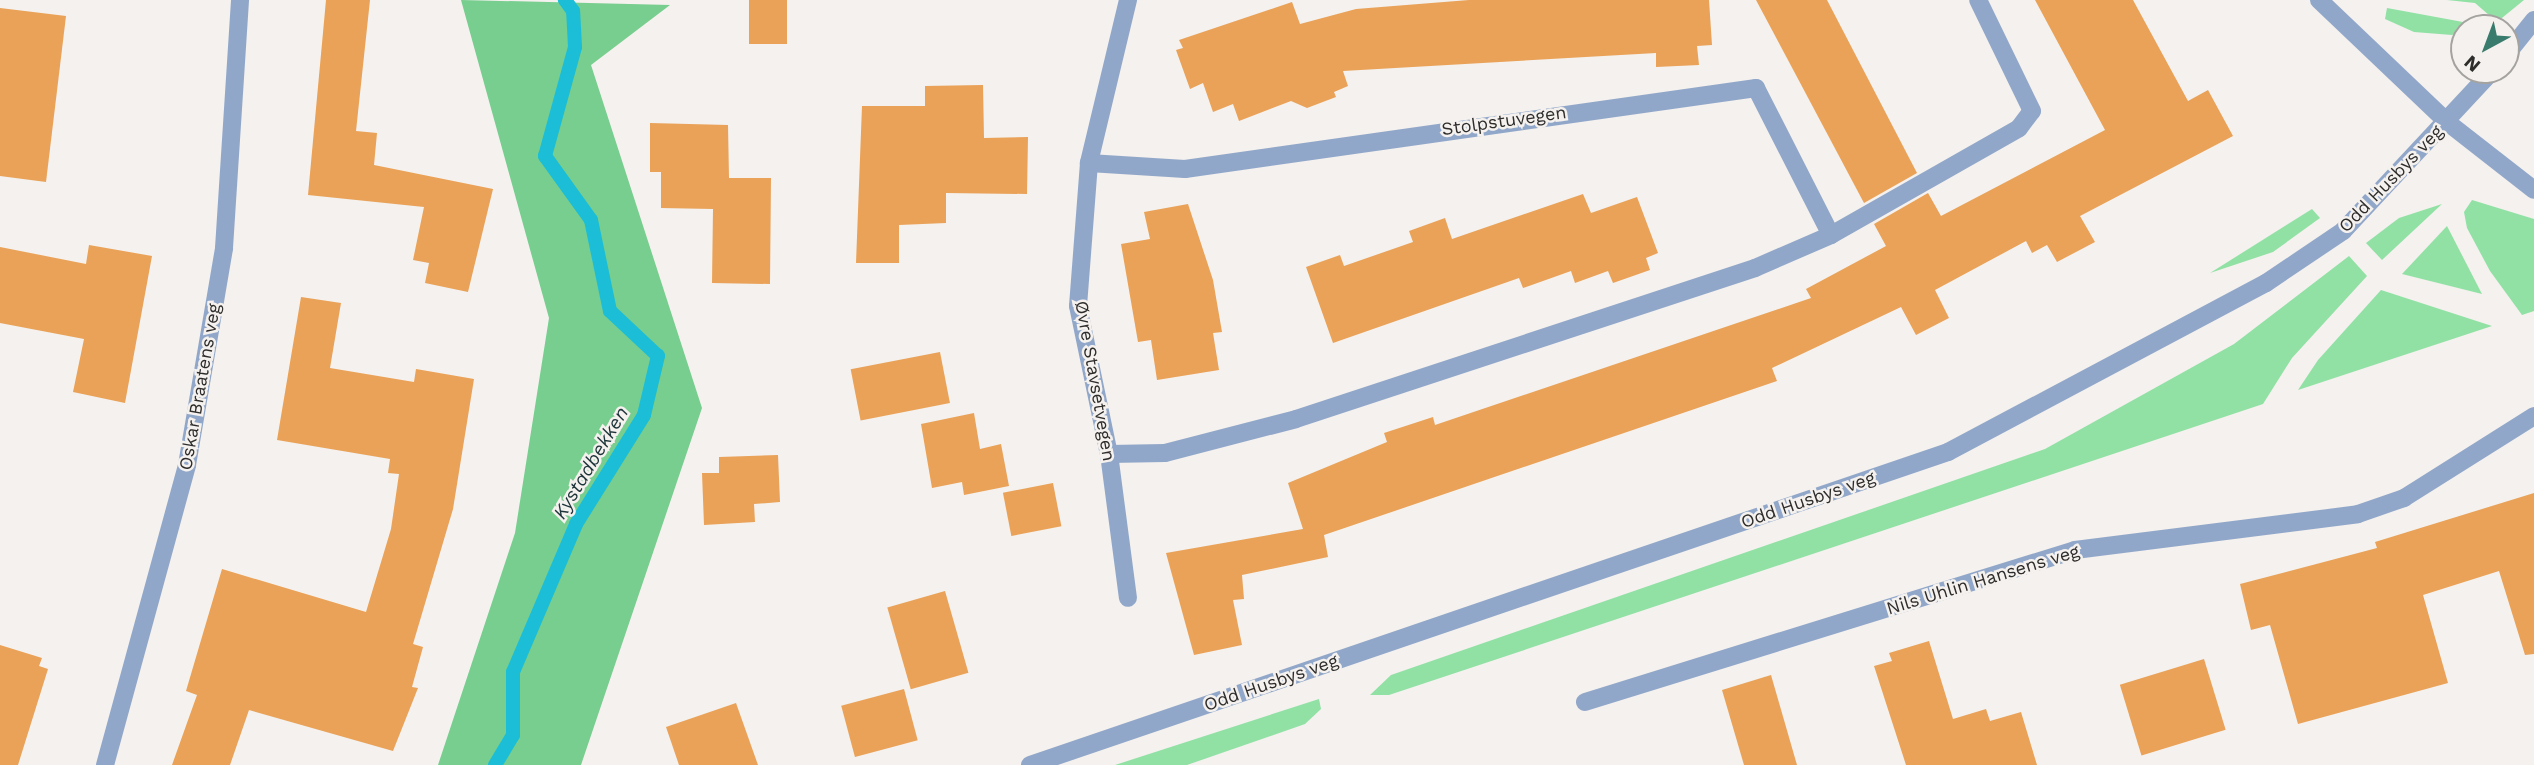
<!DOCTYPE html>
<meta charset="utf-8">
<style>
body{margin:0}
#map{position:relative;width:2534px;height:765px;overflow:hidden;background:#f4f1ee;font-family:"Work Sans",sans-serif}
div>[style]{position:absolute}
.green>*{inset:0;background:#91e1a5}
.forest>*{inset:0;background:#77ce8f}
.stream>*{height:14px;margin:-7px;padding:0 7px;transform-origin:7px;border-radius:7px;background:#1bbed6}
.building>*{inset:0;background:#e9a258;transform-origin:0 0}
.minor>*{height:18px;margin:-9px;padding:0 9px;transform-origin:9px;border-radius:9px;background:#91a7c9}
.tertiary>*{height:18px;margin:-9px;padding:0 9px;transform-origin:9px;border-radius:9px;background:#91a7c9}
span{translate:-50% -50%;white-space:nowrap;text-align:center;line-height:1.15;-webkit-text-stroke:5px #f4f1ee;paint-order:stroke}
.street-label{font-size:18px;color:#2e2d2c}
.water-label{font-size:19px;color:#1d353a;font-style:italic}
.north{position:absolute;left:2450px;top:14px;width:70px;height:70px;box-sizing:border-box;background:#f4f1ee;border:2px solid #a5a3a0;border-radius:50%;rotate:221deg;font-size:19px;font-weight:700;line-height:28px;text-align:center;color:#2e2d2c}
.north::after{content:'';display:block;margin:auto;width:24px;height:32px;background:#397c6d;clip-path:polygon(50% 0,100% 100%,50% 72%,0 100%)}
</style>
<div id="map">
<div class="green">
<i style="clip-path:polygon(2447px 0,2524px 0,2497px 22px,2475px 3px)"></i>
<i style="clip-path:polygon(2387px 8px,2463px 22px,2471px 28px,2452px 35px,2414px 32px,2385px 19px)"></i>
<i style="clip-path:polygon(2472px 200px,2534px 219px,2534px 311px,2522px 315px,2490px 271px,2467px 228px,2464px 212px)"></i>
<i style="clip-path:polygon(2442px 204px,2382px 260px,2366px 243px,2399px 218px)"></i>
<i style="clip-path:polygon(2312px 209px,2320px 218px,2273px 252px,2210px 273px)"></i>
<i style="clip-path:polygon(2447px 226px,2482px 294px,2402px 274px)"></i>
<i style="clip-path:polygon(2349px 256px,2367px 276px,2292px 358px,2263px 404px,1389px 695px,1370px 695px,1391px 675px,2045px 449px,2234px 344px)"></i>
<i style="clip-path:polygon(2381px 290px,2492px 326px,2298px 390px,2318px 360px)"></i>
<i style="clip-path:polygon(1319px 699px,1321px 709px,1305px 724px,1187px 765px,1115px 765px)"></i>
</div>
<div class="forest">
<i style="clip-path:polygon(461px 0,670px 5px,591px 65px,702px 408px,581px 765px,438px 765px,515px 533px,549px 318px)"></i>
</div>
<div class="stream">
<i style="left:495px;top:765px;width:35px;rotate:-59deg"></i>
<i style="left:513px;top:735px;width:63px;rotate:-90deg"></i>
<i style="left:513px;top:672px;width:161px;rotate:-66.9deg"></i>
<i style="left:576px;top:524px;width:128px;rotate:-58deg"></i>
<i style="left:644px;top:415px;width:61px;rotate:-76.7deg"></i>
<i style="left:658px;top:356px;width:66px;rotate:-136.8deg"></i>
<i style="left:610px;top:311px;width:93px;rotate:-101.8deg"></i>
<i style="left:591px;top:220px;width:79px;rotate:-125.7deg"></i>
<i style="left:545px;top:156px;width:113px;rotate:-74.6deg"></i>
<i style="left:575px;top:47px;width:36px;rotate:-93deg"></i>
<i style="left:573px;top:11px;width:14px;rotate:-126deg"></i>
</div>
<div class="building">
<i style="clip-path:polygon(326px 0,370px 0,356px 131px,377px 133px,374px 165px,493px 189px,468px 292px,425px 283px,429px 263px,413px 260px,424px 207px,308px 195px)"></i>
<i style="left:749px;top:0;width:38px;height:44px"></i>
<i style="clip-path:polygon(1469px 0,1709px 0,1712px 45px,1697px 46px,1699px 65px,1656px 67px,1656px 53px,1343px 71px,1348px 86px,1334px 92px,1336px 97px,1307px 108px,1291px 101px,1239px 121px,1233px 104px,1213px 112px,1203px 83px,1190px 89px,1176px 50px,1183px 48px,1179px 40px,1292px 2px,1300px 24px,1356px 9px)"></i>
<i style="clip-path:polygon(1756px 0,1827px 0,1917px 173px,1864px 203px)"></i>
<i style="clip-path:polygon(2035px 0,2133px 0,2188px 101px,2208px 90px,2233px 136px,2080px 216px,2095px 242px,2057px 262px,2047px 245px,2032px 253px,2026px 241px,1935px 290px,1949px 318px,1916px 335px,1901px 307px,1772px 368px,1777px 381px,1324px 535px,1328px 557px,1242px 575px,1244px 599px,1233px 600px,1242px 645px,1194px 655px,1166px 553px,1303px 529px,1288px 483px,1387px 442px,1384px 433px,1433px 417px,1435px 425px,1811px 298px,1806px 289px,1886px 246px,1874px 224px,1928px 193px,1941px 216px,2105px 130px)"></i>
<i style="clip-path:polygon(0 8px,66px 16px,46px 182px,0 176px)"></i>
<i style="clip-path:polygon(983px 85px,984px 138px,1028px 137px,1027px 194px,946px 193px,946px 223px,899px 225px,899px 263px,856px 263px,862px 106px,925px 106px,925px 86px)"></i>
<i style="clip-path:polygon(650px 123px,728px 125px,729px 178px,771px 178px,770px 284px,712px 283px,713px 209px,661px 208px,661px 172px,650px 172px)"></i>
<i style="clip-path:polygon(1583px 194px,1591px 213px,1637px 197px,1658px 253px,1646px 258px,1650px 270px,1613px 283px,1608px 271px,1575px 283px,1571px 271px,1523px 288px,1519px 278px,1333px 343px,1306px 267px,1340px 255px,1344px 266px,1413px 242px,1409px 231px,1445px 218px,1452px 239px)"></i>
<i style="clip-path:polygon(1188px 204px,1213px 280px,1222px 332px,1213px 333px,1219px 370px,1157px 380px,1151px 340px,1138px 342px,1121px 244px,1150px 239px,1144px 212px)"></i>
<i style="clip-path:polygon(89px 245px,152px 256px,125px 403px,73px 392px,84px 339px,0 323px,0 247px,86px 264px)"></i>
<i style="clip-path:polygon(301px 297px,341px 303px,330px 368px,414px 382px,416px 369px,474px 379px,453px 509px,413px 644px,423px 647px,412px 687px,418px 688px,393px 751px,249px 710px,230px 765px,172px 765px,197px 695px,186px 691px,222px 569px,366px 612px,391px 529px,399px 474px,388px 473px,390px 459px,277px 440px)"></i>
<i style="left:940px;top:352px;width:52px;height:91px;rotate:79deg"></i>
<i style="clip-path:polygon(974px 413px,980px 449px,1001px 444px,1009px 486px,964px 495px,962px 482px,932px 488px,921px 424px)"></i>
<i style="clip-path:polygon(778px 455px,780px 502px,754px 504px,755px 522px,704px 525px,702px 473px,719px 473px,719px 457px)"></i>
<i style="left:1053px;top:483px;width:44px;height:51px;rotate:79deg"></i>
<i style="clip-path:polygon(2534px 493px,2534px 654px,2525px 655px,2499px 571px,2423px 595px,2448px 683px,2298px 724px,2270px 625px,2251px 630px,2240px 584px,2377px 548px,2375px 542px)"></i>
<i style="left:945px;top:591px;width:85px;height:60px;rotate:74deg"></i>
<i style="clip-path:polygon(1929px 641px,1953px 719px,1986px 709px,1990px 721px,2021px 712px,2037px 765px,1906px 765px,1874px 666px,1892px 661px,1889px 653px)"></i>
<i style="clip-path:polygon(0 645px,42px 658px,39px 666px,48px 669px,18px 765px,0 765px)"></i>
<i style="left:2204px;top:659px;width:74px;height:88px;rotate:73deg"></i>
<i style="clip-path:polygon(1771px 675px,1797px 765px,1744px 765px,1722px 690px)"></i>
<i style="left:904px;top:689px;width:53px;height:65px;rotate:75deg"></i>
<i style="clip-path:polygon(736px 703px,758px 765px,679px 765px,666px 727px)"></i>
</div>
<div class="minor">
<i style="left:1128px;top:0;width:168px;rotate:103.5deg"></i>
<i style="left:1089px;top:163px;width:143px;rotate:94.4deg"></i>
<i style="left:1078px;top:306px;width:151px;rotate:78.2deg"></i>
<i style="left:1109px;top:454px;width:145px;rotate:82.5deg"></i>
<i style="left:2319px;top:0;width:177px;rotate:43.6deg"></i>
<i style="left:2447px;top:122px;width:110px;rotate:38deg"></i>
<i style="left:1089px;top:163px;width:96px;rotate:3.6deg"></i>
<i style="left:1185px;top:169px;width:577px;rotate:-8.07deg"></i>
<i style="left:1756px;top:88px;width:165px;rotate:63deg"></i>
<i style="left:1109px;top:454px;width:56px;rotate:-1deg"></i>
<i style="left:1165px;top:453px;width:135px;rotate:-14.5deg"></i>
<i style="left:1296px;top:419px;width:483px;rotate:-18.2deg"></i>
<i style="left:1755px;top:268px;width:83px;rotate:-23.5deg"></i>
<i style="left:1831px;top:235px;width:216px;rotate:-29.6deg"></i>
<i style="left:2019px;top:128px;width:21px;rotate:-53deg"></i>
<i style="left:2032px;top:111px;width:123px;rotate:-115.9deg"></i>
<i style="left:1585px;top:702px;width:513px;rotate:-17.23deg"></i>
<i style="left:2075px;top:550px;width:285px;rotate:-7.2deg"></i>
<i style="left:2358px;top:514px;width:49px;rotate:-19.2deg"></i>
<i style="left:2404px;top:498px;width:154px;rotate:-32.2deg"></i>
<i style="left:105px;top:765px;width:311px;rotate:-74.7deg"></i>
<i style="left:187px;top:465px;width:220px;rotate:-80.3deg"></i>
<i style="left:224px;top:248px;width:249px;rotate:-86.3deg"></i>
</div>
<div class="tertiary">
<i style="left:2506px;top:55px;width:45px;rotate:-51.3deg"></i>
<i style="left:1030px;top:765px;width:970px;rotate:-18.83deg"></i>
<i style="left:1948px;top:452px;width:360px;rotate:-28deg"></i>
<i style="left:2266px;top:283px;width:93px;rotate:-34deg"></i>
<i style="left:2343px;top:231px;width:220px;rotate:-47deg"></i>
</div>
<div class="street-label">
<span style="left:1504px;top:121px;rotate:-8deg">Stolpstuvegen</span>
<span style="left:2391px;top:179px;rotate:-46deg">Odd Husbys veg</span>
<span style="left:1095px;top:381px;rotate:80deg">Øvre Stavsetvegen</span>
<span style="left:200px;top:387px;rotate:-80deg">Oskar Braatens veg</span>
<span style="left:1808px;top:500px;rotate:-19deg">Odd Husbys veg</span>
<span style="left:1983px;top:580px;rotate:-17deg">Nils Uhlin Hansens veg</span>
<span style="left:1271px;top:683px;rotate:-19deg">Odd Husbys veg</span>
</div>
<div class="water-label">
<span style="left:591px;top:463px;rotate:-59deg">Kystadbekken</span>
</div>
<div class="north">N</div>
</div>
